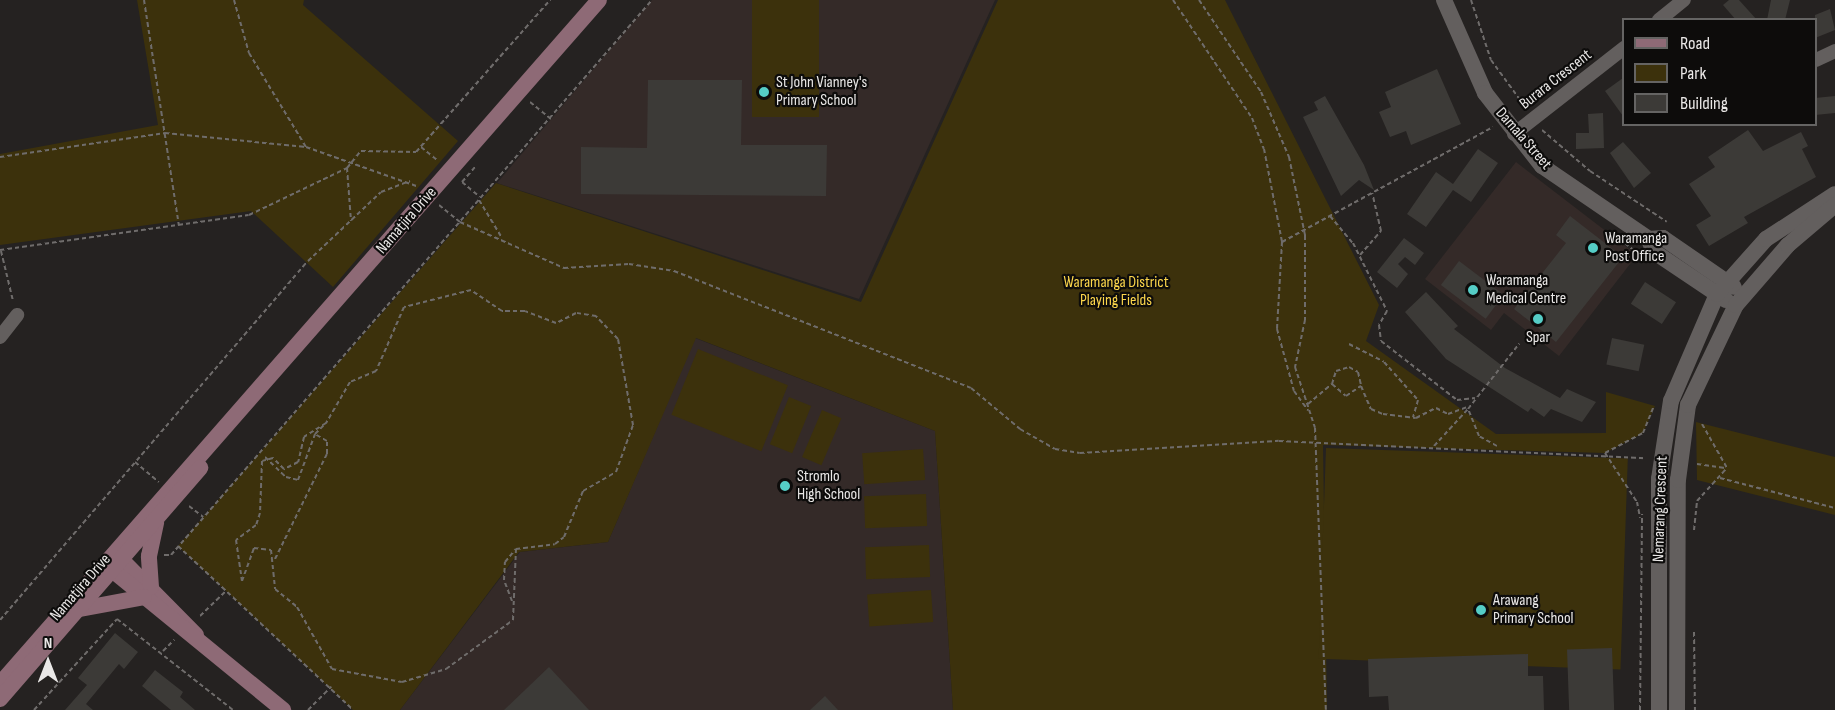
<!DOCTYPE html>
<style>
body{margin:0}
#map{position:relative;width:1835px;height:710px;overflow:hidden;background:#252221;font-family:"Sofia Sans Condensed",sans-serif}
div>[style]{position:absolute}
.built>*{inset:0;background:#342a28}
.green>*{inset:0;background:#3c310c;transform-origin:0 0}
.building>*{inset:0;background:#3c3a37;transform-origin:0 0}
.path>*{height:2px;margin-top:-1px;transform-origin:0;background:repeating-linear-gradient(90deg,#6f6c6b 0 4.5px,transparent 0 7.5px)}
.minor>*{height:14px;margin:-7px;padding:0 7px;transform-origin:7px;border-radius:7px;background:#635f5e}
.tertiary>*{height:16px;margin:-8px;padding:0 8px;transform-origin:8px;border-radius:8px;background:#635f5e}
.secondary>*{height:16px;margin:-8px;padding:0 8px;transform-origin:8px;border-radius:8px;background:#8e6a76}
.dots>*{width:16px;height:16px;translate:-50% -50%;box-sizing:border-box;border:3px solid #0d0c0b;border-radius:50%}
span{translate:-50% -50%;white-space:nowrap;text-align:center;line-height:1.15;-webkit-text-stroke:4.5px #0d0c0b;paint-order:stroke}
.street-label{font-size:16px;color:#eae8e7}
.poi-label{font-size:16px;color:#eae8e7}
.left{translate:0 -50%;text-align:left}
.park-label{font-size:16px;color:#fdd74c}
.legend{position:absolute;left:1622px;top:18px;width:195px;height:108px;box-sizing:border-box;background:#0d0c0b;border:2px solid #656463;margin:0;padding:8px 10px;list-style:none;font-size:18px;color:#eae8e7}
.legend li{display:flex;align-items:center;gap:12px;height:30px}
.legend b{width:30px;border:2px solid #656463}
.north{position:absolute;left:18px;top:632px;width:60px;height:60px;-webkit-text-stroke:4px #0d0c0b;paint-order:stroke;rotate:0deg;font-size:16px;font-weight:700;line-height:24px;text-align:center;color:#eae8e7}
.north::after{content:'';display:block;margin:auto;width:21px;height:27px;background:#eae8e7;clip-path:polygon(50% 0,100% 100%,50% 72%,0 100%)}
</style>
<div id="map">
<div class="built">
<i style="clip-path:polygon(652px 0,995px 0,859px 299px,497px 183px)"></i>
<i style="clip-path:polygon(1516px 162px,1637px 255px,1559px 356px,1504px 313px,1491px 330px,1425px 279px)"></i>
<i style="clip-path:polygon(695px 338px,935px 431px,953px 710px,400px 710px,520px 552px,608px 542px)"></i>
</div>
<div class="green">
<i style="clip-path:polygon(137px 0,304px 0,303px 5px,458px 141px,333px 287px,251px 211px,0 245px,0 154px,158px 125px)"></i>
<i style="left:752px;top:0;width:67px;height:117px"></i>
<i style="clip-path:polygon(998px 0,1225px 0,1379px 305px,1366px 341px,1496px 434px,1606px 433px,1606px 392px,1655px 406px,1643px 433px,1605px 453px,1323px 445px,1327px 710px,953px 710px,935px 431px,696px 338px,608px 542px,519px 552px,400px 710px,353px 710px,178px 546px,496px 183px,861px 302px)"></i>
<i style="left:698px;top:349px;width:97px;height:71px;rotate:22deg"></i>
<i style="left:789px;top:397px;width:24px;height:51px;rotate:22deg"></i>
<i style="left:822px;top:410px;width:21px;height:51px;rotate:23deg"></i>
<i style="clip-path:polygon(1696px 422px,1835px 457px,1835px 515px,1697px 480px)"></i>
<i style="left:1326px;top:448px;width:302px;height:211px;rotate:2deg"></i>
<i style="left:923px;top:449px;width:31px;height:61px;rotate:86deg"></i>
<i style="left:926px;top:494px;width:32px;height:62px;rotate:88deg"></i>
<i style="left:929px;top:545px;width:32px;height:64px;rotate:88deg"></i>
<i style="left:931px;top:590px;width:32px;height:64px;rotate:86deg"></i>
</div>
<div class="building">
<i style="clip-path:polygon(1729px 0,1739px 0,1757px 20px,1736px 20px,1723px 5px)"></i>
<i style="clip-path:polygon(1771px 0,1790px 0,1785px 20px,1767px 20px)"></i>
<i style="clip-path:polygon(1830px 9px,1835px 30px,1815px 38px,1815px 15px)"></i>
<i style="clip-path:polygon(1437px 69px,1461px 124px,1411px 145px,1406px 131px,1390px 137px,1379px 112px,1391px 107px,1385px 92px)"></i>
<i style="clip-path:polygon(1623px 78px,1623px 116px,1605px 91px)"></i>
<i style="clip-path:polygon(648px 80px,742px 80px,741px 145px,827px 145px,826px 196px,581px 194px,581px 147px,647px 148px)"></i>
<i style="clip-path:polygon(1325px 96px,1364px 165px,1374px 190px,1359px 180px,1341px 196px,1303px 117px,1318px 110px,1314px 102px)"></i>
<i style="clip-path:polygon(1835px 96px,1835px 113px,1815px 115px,1815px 98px)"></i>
<i style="clip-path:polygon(1603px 113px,1604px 148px,1576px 149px,1576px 133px,1589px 133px,1588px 114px)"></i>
<i style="clip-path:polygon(1748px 130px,1763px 151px,1801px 132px,1808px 146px,1802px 149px,1816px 177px,1744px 217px,1748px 223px,1709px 246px,1696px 225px,1711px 216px,1689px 184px,1715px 167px,1708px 157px)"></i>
<i style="clip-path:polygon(1623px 142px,1651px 173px,1634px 188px,1610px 153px)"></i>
<i style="clip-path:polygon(1478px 149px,1498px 163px,1471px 202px,1453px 190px,1426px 227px,1407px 214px,1436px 172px,1453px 184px)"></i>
<i style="clip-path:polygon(1570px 216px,1623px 257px,1556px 342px,1514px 309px,1566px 243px,1556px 235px)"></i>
<i style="clip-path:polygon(1404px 238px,1424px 253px,1415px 265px,1405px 257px,1398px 264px,1408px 274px,1397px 288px,1377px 272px)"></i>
<i style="left:1459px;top:261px;width:56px;height:30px;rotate:37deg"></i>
<i style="left:1645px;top:282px;width:37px;height:26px;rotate:33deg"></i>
<i style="clip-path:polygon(1426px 292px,1458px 326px,1454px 329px,1505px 368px,1560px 398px,1567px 389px,1596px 402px,1582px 422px,1551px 409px,1544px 417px,1531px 408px,1528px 412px,1446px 359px,1405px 312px)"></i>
<i style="left:1612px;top:338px;width:33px;height:27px;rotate:12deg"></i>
<i style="clip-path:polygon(115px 633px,138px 652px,124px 669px,119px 664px,86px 704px,93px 710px,65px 710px,87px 685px,78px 678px)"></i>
<i style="left:1612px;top:648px;width:62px;height:45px;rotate:88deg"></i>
<i style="clip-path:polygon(1528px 654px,1528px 676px,1543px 676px,1544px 710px,1389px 710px,1388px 696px,1369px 697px,1368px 659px)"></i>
<i style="clip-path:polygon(549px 667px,589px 710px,504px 710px)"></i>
<i style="clip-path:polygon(155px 670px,183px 692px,180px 697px,195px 710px,171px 710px,142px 686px)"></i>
<i style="clip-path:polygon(825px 696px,838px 710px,810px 710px)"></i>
</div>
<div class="path">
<i style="left:144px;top:0;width:228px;rotate:81.2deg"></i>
<i style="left:234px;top:0;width:55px;rotate:74.2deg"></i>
<i style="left:249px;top:53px;width:110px;rotate:58.8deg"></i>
<i style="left:306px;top:147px;width:117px;rotate:19.5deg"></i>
<i style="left:1173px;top:0;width:142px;rotate:56.2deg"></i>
<i style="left:1252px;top:118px;width:33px;rotate:69deg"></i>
<i style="left:1264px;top:149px;width:95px;rotate:79deg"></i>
<i style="left:1282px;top:242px;width:87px;rotate:93.3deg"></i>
<i style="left:1277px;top:329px;width:64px;rotate:74.7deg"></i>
<i style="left:1294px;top:391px;width:24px;rotate:54deg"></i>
<i style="left:1199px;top:0;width:111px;rotate:56deg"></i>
<i style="left:1261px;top:92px;width:71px;rotate:66.7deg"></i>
<i style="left:1289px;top:157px;width:80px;rotate:78.4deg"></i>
<i style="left:1305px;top:235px;width:85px;rotate:90deg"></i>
<i style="left:1305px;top:320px;width:48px;rotate:102deg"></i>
<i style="left:1295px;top:367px;width:64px;rotate:71.8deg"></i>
<i style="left:1315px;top:428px;width:282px;rotate:87.8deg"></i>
<i style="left:1471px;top:0;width:63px;rotate:71.6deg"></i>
<i style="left:1491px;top:60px;width:59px;rotate:53.9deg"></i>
<i style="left:530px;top:102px;width:27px;rotate:39deg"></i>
<i style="left:1542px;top:130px;width:63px;rotate:40.5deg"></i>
<i style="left:1590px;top:171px;width:92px;rotate:33.5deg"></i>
<i style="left:421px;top:147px;width:21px;rotate:39deg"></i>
<i style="left:0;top:157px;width:167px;rotate:-8.3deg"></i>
<i style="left:165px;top:133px;width:142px;rotate:5.7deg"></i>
<i style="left:347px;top:168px;width:53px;rotate:85.7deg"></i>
<i style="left:462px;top:182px;width:21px;rotate:-49deg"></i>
<i style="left:462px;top:182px;width:23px;rotate:40deg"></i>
<i style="left:479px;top:200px;width:44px;rotate:58.8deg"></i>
<i style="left:439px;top:205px;width:27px;rotate:39deg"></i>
<i style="left:460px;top:222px;width:114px;rotate:23.9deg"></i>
<i style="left:564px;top:268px;width:65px;rotate:-3.5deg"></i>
<i style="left:629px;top:264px;width:46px;rotate:8.8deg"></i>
<i style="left:674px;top:271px;width:319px;rotate:21.5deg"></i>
<i style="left:971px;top:388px;width:64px;rotate:39.9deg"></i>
<i style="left:1020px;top:429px;width:40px;rotate:29.7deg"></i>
<i style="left:1055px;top:449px;width:25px;rotate:9deg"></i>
<i style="left:1080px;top:453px;width:199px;rotate:-3.5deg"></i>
<i style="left:1279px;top:441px;width:367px;rotate:2.7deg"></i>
<i style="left:1330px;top:216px;width:35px;rotate:50deg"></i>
<i style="left:1353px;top:243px;width:76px;rotate:63.4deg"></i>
<i style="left:1387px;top:311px;width:16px;rotate:120deg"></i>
<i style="left:1379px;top:325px;width:16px;rotate:83deg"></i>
<i style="left:1381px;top:341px;width:96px;rotate:37.8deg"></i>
<i style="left:1457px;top:400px;width:18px;rotate:-6deg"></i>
<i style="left:1613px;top:234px;width:31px;rotate:38deg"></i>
<i style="left:1282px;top:242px;width:240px;rotate:-28.6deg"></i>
<i style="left:0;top:250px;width:251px;rotate:-8deg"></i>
<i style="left:249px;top:215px;width:109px;rotate:-25.6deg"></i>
<i style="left:347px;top:168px;width:22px;rotate:-51deg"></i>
<i style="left:361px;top:151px;width:55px;rotate:1deg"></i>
<i style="left:416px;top:152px;width:203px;rotate:-48.6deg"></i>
<i style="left:1px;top:251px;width:51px;rotate:76.5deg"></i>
<i style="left:1360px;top:255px;width:32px;rotate:-49deg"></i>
<i style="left:1381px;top:231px;width:39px;rotate:-103deg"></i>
<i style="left:1349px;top:344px;width:39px;rotate:27deg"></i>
<i style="left:1384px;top:362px;width:51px;rotate:48.2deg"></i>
<i style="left:1418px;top:400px;width:18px;rotate:106deg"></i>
<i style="left:1332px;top:384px;width:14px;rotate:-73deg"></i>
<i style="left:1336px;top:371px;width:14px;rotate:-17deg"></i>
<i style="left:1349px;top:367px;width:10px;rotate:29deg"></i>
<i style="left:1358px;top:372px;width:13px;rotate:77deg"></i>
<i style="left:1308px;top:404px;width:31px;rotate:-40deg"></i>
<i style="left:1332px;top:384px;width:18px;rotate:41deg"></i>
<i style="left:1346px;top:396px;width:18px;rotate:-34deg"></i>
<i style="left:1361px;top:386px;width:25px;rotate:67deg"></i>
<i style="left:1371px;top:409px;width:13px;rotate:23deg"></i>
<i style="left:1383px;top:414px;width:33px;rotate:7deg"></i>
<i style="left:1416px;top:418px;width:22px;rotate:-27deg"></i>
<i style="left:1436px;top:408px;width:13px;rotate:27deg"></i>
<i style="left:1448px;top:414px;width:23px;rotate:-20deg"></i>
<i style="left:1702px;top:424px;width:51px;rotate:60.4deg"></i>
<i style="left:1434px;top:446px;width:50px;rotate:-47.4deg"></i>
<i style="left:1497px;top:446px;width:21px;rotate:-151deg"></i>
<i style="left:1479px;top:436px;width:29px;rotate:-112deg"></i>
<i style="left:1468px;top:409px;width:83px;rotate:-51.9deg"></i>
<i style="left:1605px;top:453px;width:43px;rotate:-27.8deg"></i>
<i style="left:1643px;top:433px;width:27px;rotate:-68deg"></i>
<i style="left:1605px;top:453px;width:59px;rotate:56.9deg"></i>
<i style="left:1637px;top:502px;width:16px;rotate:79deg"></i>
<i style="left:265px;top:457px;width:29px;rotate:44deg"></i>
<i style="left:286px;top:477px;width:12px;rotate:14deg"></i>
<i style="left:298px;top:480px;width:49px;rotate:-69.7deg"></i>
<i style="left:315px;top:434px;width:14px;rotate:-45deg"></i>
<i style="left:135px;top:462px;width:31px;rotate:40deg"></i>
<i style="left:1697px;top:464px;width:30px;rotate:8deg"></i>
<i style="left:1720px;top:478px;width:119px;rotate:14.6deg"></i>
<i style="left:189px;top:506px;width:18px;rotate:38deg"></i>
<i style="left:1694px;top:530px;width:29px;rotate:-84deg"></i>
<i style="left:1697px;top:501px;width:43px;rotate:-47.8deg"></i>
<i style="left:178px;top:546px;width:240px;rotate:43.1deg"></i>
<i style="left:164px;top:555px;width:7px"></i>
<i style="left:171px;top:555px;width:734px;rotate:-49.09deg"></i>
<i style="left:275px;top:559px;width:117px;rotate:-63.7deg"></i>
<i style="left:327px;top:454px;width:13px;rotate:-90deg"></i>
<i style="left:327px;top:441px;width:14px;rotate:-150deg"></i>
<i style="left:512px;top:601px;width:22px;rotate:-111deg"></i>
<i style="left:504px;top:580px;width:18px;rotate:-87deg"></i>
<i style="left:505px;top:562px;width:17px;rotate:-50deg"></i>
<i style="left:516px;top:549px;width:39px;rotate:-7deg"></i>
<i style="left:555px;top:544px;width:11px;rotate:-38deg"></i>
<i style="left:564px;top:537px;width:50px;rotate:-67.6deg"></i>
<i style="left:583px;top:491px;width:38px;rotate:-30deg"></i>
<i style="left:616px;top:472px;width:50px;rotate:-70.1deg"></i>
<i style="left:633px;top:425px;width:87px;rotate:-99.9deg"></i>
<i style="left:618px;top:339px;width:32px;rotate:-134deg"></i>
<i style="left:596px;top:316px;width:20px;rotate:-171deg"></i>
<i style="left:576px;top:313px;width:22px;rotate:153deg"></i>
<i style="left:556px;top:323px;width:33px;rotate:-159deg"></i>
<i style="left:525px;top:311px;width:23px;rotate:180deg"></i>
<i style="left:502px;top:311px;width:37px;rotate:-146deg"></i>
<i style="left:471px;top:290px;width:69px;rotate:165.8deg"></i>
<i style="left:404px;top:307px;width:70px;rotate:113.6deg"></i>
<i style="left:376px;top:371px;width:28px;rotate:157deg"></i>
<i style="left:350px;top:382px;width:48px;rotate:120.3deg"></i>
<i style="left:326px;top:423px;width:26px;rotate:148deg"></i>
<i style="left:304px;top:437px;width:26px;rotate:103deg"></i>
<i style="left:298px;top:462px;width:16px;rotate:153deg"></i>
<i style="left:284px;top:469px;width:16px;rotate:-135deg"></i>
<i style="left:273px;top:458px;width:11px;rotate:165deg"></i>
<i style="left:262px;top:461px;width:52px;rotate:92.2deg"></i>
<i style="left:260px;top:513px;width:13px;rotate:108deg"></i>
<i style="left:256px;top:525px;width:25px;rotate:143deg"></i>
<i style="left:236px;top:540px;width:41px;rotate:81.7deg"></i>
<i style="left:242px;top:581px;width:35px;rotate:-70deg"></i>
<i style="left:254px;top:548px;width:17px;rotate:7deg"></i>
<i style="left:271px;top:550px;width:39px;rotate:84deg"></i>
<i style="left:275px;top:589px;width:28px;rotate:39deg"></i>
<i style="left:297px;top:607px;width:71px;rotate:60.6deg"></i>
<i style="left:332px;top:669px;width:71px;rotate:10.5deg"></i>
<i style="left:402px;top:682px;width:46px;rotate:-16.5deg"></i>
<i style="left:446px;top:669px;width:83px;rotate:-36.2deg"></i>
<i style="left:513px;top:620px;width:71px;rotate:-87.6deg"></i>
<i style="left:200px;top:616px;width:36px;rotate:-44deg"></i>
<i style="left:0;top:620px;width:473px;rotate:-49.4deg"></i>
<i style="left:308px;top:261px;width:100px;rotate:-43.4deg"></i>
<i style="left:381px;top:192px;width:31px;rotate:-21deg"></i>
<i style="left:1694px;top:632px;width:78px;rotate:89.3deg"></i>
<i style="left:163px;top:651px;width:16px;rotate:-45deg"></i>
<i style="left:34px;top:710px;width:123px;rotate:-47.6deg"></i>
<i style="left:117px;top:619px;width:147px;rotate:38.1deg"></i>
<i style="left:308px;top:710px;width:33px;rotate:-45deg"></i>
<i style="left:1640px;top:710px;width:196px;rotate:-89.4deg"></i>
</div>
<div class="minor">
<i style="left:1659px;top:20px;width:32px;rotate:-39deg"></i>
<i style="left:1816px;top:60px;width:21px;rotate:-25deg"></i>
<i style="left:1514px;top:134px;width:140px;rotate:-38deg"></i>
<i style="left:0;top:337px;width:28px;rotate:-52deg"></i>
</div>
<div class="tertiary">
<i style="left:1444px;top:0;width:102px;rotate:66.2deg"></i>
<i style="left:1485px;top:93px;width:93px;rotate:52deg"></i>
<i style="left:1542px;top:166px;width:130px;rotate:34.3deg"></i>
<i style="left:1649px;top:239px;width:14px;rotate:-4deg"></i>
<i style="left:1663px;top:238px;width:86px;rotate:34.6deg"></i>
<i style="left:1649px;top:239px;width:13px;rotate:72deg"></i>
<i style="left:1653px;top:251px;width:88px;rotate:33.9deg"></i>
<i style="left:1659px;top:710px;width:231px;rotate:-90deg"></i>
<i style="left:1659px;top:479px;width:79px;rotate:-81.3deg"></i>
<i style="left:1671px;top:401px;width:116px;rotate:-66.7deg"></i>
<i style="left:1717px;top:294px;width:74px;rotate:-48.3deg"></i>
<i style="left:1766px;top:239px;width:82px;rotate:-33.1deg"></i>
<i style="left:1677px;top:710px;width:230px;rotate:-89.8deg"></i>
<i style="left:1678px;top:480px;width:76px;rotate:-82.4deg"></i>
<i style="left:1688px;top:405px;width:111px;rotate:-64.4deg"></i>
<i style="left:1736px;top:305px;width:79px;rotate:-49.1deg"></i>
<i style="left:1788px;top:245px;width:62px;rotate:-40.4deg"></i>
</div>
<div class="secondary">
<i style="left:116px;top:554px;width:114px;rotate:45.4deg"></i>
<i style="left:106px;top:565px;width:229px;rotate:39.3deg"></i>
<i style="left:151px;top:587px;width:31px;rotate:-94deg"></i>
<i style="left:149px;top:556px;width:35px;rotate:-78deg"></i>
<i style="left:80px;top:609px;width:65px;rotate:-10.6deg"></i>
<i style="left:0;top:684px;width:909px;rotate:-48.79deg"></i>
<i style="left:0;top:699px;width:306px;rotate:-49.1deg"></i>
</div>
<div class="dots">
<i style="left:764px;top:92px;background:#55cdc6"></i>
<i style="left:1593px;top:248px;background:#55cdc6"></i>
<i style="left:1473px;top:290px;background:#55cdc6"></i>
<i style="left:1538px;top:319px;background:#55cdc6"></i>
<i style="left:785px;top:486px;background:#55cdc6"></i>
<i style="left:1481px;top:610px;background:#55cdc6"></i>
</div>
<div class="street-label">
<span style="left:1556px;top:80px;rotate:-38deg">Burara Crescent</span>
<span style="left:1523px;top:139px;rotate:49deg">Damala Street</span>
<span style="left:407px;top:221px;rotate:-49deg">Namatjira Drive</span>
<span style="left:1661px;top:509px;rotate:-88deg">Nemarang Crescent</span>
<span style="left:81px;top:588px;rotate:-49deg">Namatjira Drive</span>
</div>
<div class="poi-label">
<span class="left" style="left:776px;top:92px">St John Vianney's<br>Primary School</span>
<span class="left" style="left:1605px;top:248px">Waramanga<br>Post Office</span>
<span class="left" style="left:1486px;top:290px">Waramanga<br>Medical Centre</span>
<span style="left:1538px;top:338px">Spar</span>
<span class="left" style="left:797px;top:486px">Stromlo<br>High School</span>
<span class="left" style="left:1493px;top:610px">Arawang<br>Primary School</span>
</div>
<div class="park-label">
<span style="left:1116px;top:292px">Waramanga District<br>Playing Fields</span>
</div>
<ul class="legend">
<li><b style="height:8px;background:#8e6a76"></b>Road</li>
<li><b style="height:16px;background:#3c310c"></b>Park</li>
<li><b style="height:16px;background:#3c3a37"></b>Building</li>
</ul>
<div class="north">N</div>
</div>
